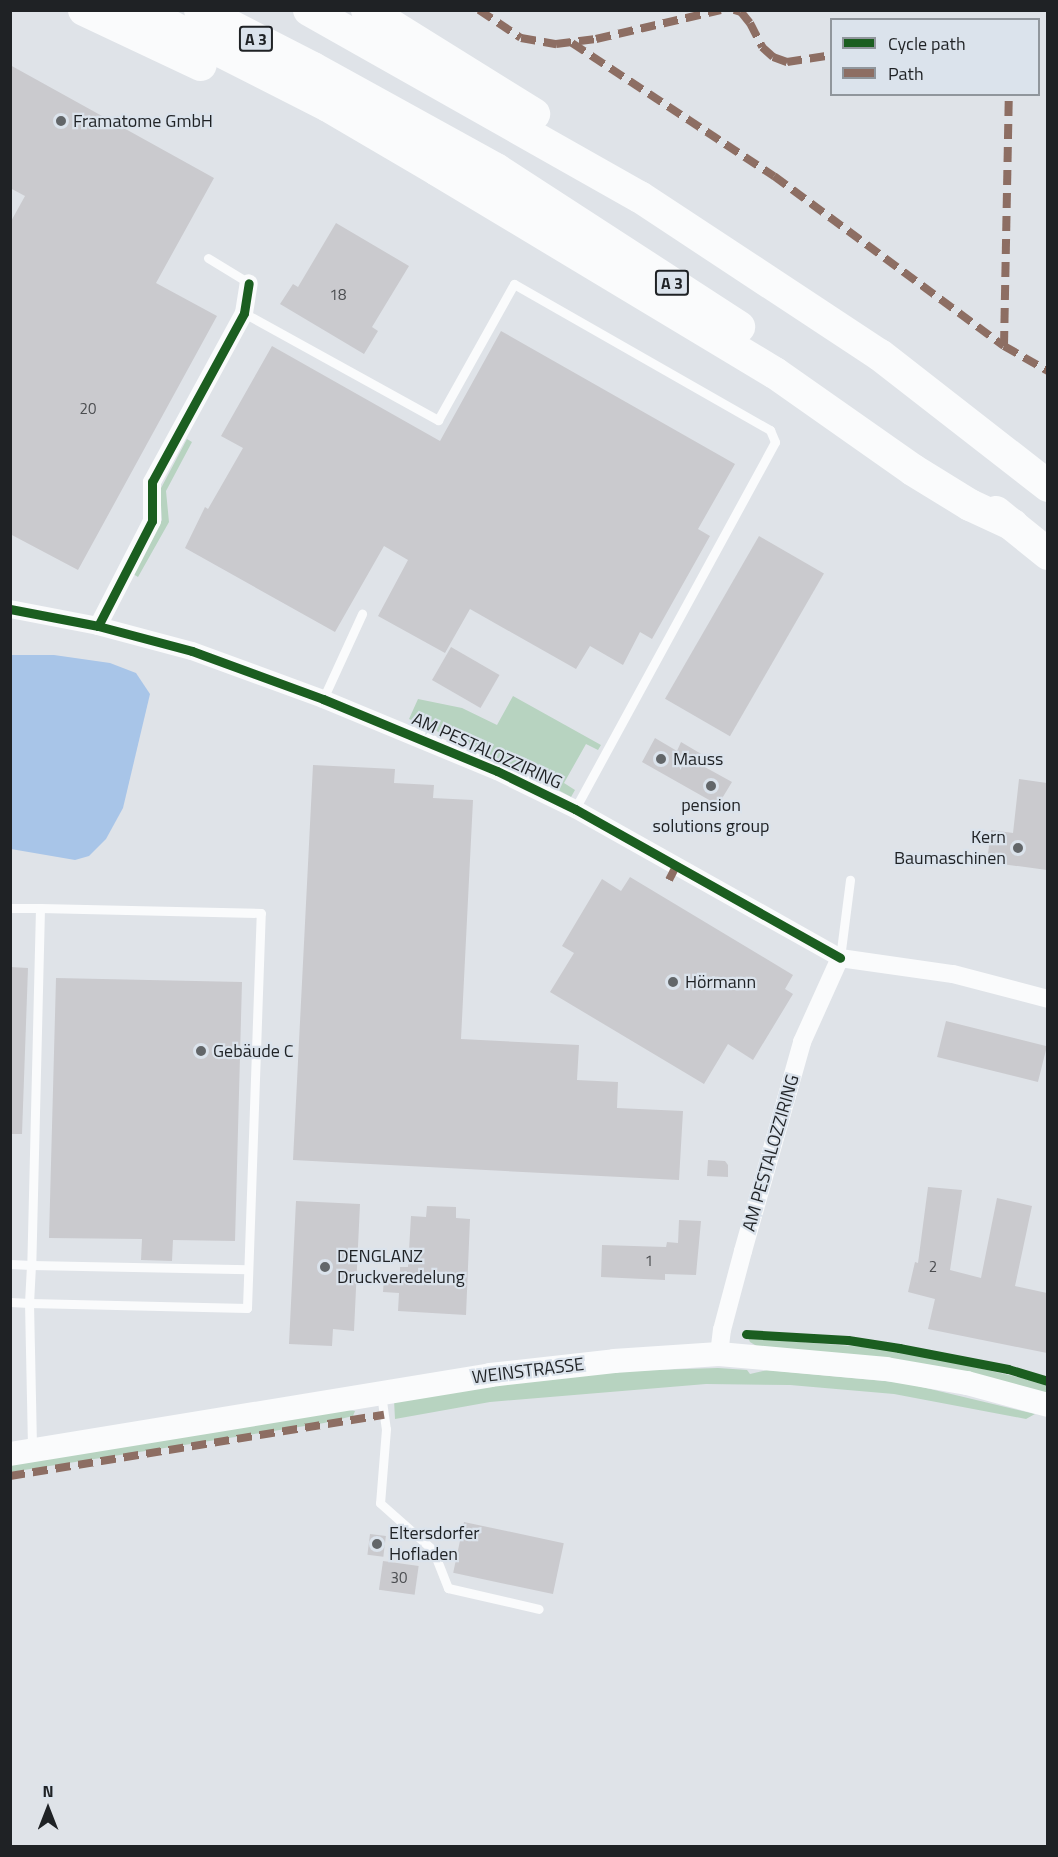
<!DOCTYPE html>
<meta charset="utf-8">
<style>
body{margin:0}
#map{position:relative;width:1058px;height:1857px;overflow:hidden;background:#dfe3e8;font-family:"Titillium Web",sans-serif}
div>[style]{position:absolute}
.green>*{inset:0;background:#b7d3c0}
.water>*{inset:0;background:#a8c5e8}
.building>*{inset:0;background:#cacace;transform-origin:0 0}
.service>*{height:9px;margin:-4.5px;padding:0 4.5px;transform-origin:4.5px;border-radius:4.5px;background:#fafbfc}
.minor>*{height:18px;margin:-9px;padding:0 9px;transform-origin:9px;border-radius:9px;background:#fafbfc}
.secondary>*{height:24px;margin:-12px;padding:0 12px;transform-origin:12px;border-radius:12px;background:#fafbfc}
.motorway>*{height:32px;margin:-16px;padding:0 16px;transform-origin:16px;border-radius:16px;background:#fafbfc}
.quiet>*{height:8px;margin-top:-4px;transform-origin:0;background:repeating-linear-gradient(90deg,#8d6e63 0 15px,transparent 0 23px)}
.cycleway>*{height:9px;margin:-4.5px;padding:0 4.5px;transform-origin:4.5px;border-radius:4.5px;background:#1b5e20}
.dots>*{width:16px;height:16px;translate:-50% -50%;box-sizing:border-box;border:3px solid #dbe3ec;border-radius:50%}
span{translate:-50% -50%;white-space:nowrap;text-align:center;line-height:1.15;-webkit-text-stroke:4.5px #dbe3ec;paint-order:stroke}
.number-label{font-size:15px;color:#4a4c4f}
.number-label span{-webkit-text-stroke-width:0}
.shield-label span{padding:2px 4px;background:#dbe3ec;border:2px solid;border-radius:4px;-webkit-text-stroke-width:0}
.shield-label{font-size:16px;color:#1f2225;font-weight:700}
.poi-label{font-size:18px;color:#1f2225}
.left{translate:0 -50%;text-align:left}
.right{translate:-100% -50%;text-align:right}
.street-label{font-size:18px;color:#1f2225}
.frame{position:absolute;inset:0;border:12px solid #1f2225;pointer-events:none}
.legend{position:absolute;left:830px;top:18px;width:210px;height:78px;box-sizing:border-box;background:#dbe3ec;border:2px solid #90969c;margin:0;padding:8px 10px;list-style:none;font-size:18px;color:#1f2225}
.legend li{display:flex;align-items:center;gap:12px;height:30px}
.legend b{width:30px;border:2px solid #90969c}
.north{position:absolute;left:18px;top:1779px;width:60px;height:60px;-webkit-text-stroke:4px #dbe3ec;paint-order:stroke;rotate:0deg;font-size:16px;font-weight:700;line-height:24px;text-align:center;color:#1f2225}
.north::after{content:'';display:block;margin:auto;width:21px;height:27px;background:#1f2225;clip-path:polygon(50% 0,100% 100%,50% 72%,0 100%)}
</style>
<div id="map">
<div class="green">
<i style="clip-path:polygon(187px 439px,192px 442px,166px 491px,169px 522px,138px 577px,133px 574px,162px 520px,160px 490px)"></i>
<i style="clip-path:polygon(513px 696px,601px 745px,598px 750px,586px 744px,564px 783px,575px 790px,571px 797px,507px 762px,409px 719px,418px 699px,462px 708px,497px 725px)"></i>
<i style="clip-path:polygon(748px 1338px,876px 1348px,936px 1358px,1047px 1384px,1047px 1394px,760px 1348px,750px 1342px)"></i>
<i style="clip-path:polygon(718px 1368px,747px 1370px,750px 1374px,767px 1370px,905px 1383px,1035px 1414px,1026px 1419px,894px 1394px,790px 1385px,706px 1384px,490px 1402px,395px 1419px,394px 1400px,589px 1372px)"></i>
<i style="clip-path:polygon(343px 1409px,355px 1411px,353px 1416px,324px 1423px,11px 1472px,10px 1464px)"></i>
</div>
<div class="water">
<i style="clip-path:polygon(11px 655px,54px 655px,110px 663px,136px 673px,150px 694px,123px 808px,106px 839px,89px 856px,75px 860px,11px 849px)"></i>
</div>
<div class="building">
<i style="clip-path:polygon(10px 65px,214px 178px,156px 283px,217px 316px,78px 570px,10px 534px,10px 223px,25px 196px,10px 188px)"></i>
<i style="clip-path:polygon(336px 223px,409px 266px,372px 327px,378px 331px,364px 354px,280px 304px,293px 284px,298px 287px)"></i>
<i style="clip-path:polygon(501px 331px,735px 464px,698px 529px,710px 536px,652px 639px,640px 632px,623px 665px,590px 646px,576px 669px,470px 609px,445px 653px,378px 616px,408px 560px,384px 546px,335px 632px,185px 548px,205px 507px,208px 509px,243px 448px,221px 436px,272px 346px,440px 441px)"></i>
<i style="left:759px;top:536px;width:75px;height:188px;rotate:30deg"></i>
<i style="left:451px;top:647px;width:56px;height:38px;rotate:30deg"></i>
<i style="clip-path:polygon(655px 738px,677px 751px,681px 742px,708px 758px,703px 766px,732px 782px,718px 805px,642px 762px)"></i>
<i style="clip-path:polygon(313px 765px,395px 769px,394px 783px,434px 785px,433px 798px,473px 800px,461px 1039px,579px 1045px,577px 1080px,618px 1082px,617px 1108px,683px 1111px,679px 1180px,293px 1160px)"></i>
<i style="clip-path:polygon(1019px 779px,1047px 783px,1047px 870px,987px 862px,991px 830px,1013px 833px)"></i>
<i style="clip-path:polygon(630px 877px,793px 975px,785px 989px,793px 994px,753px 1060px,728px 1044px,704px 1084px,550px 992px,574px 953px,562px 946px,602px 879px,621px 891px)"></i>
<i style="clip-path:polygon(10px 967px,28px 968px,22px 1134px,10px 1134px)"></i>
<i style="clip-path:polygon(56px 978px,242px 982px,235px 1241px,173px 1240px,172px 1261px,141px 1260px,142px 1239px,49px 1238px)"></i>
<i style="left:946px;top:1021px;width:104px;height:37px;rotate:14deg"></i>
<i style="clip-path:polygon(708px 1160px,725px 1161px,728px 1165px,728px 1177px,707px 1176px)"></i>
<i style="clip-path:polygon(928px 1187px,962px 1190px,950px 1270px,981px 1278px,997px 1198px,1032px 1206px,1015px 1286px,1047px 1293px,1047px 1353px,928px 1329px,935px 1299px,908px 1292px,915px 1262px,918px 1263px)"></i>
<i style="clip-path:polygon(296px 1201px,360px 1204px,354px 1331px,333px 1329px,332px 1346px,289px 1344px)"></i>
<i style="clip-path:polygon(427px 1206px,456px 1207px,456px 1218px,470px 1219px,466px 1315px,398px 1311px,399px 1293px,383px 1292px,384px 1277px,400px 1278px,400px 1267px,408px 1267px,411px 1216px,426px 1217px)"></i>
<i style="clip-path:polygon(679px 1220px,701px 1221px,696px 1275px,665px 1274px,665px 1280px,601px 1277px,602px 1245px,666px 1247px,667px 1242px,678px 1243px)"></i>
<i style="left:464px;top:1522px;width:102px;height:52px;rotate:12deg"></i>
<i style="left:370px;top:1534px;width:16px;height:21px;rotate:7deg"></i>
<i style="left:383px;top:1561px;width:36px;height:29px;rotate:8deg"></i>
</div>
<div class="service">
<i style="left:208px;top:258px;width:48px;rotate:31.4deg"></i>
<i style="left:244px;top:313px;width:222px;rotate:28.9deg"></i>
<i style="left:438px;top:420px;width:156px;rotate:-60.8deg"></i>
<i style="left:514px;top:284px;width:295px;rotate:29.7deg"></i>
<i style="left:770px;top:430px;width:13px;rotate:67deg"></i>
<i style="left:775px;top:442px;width:418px;rotate:118.6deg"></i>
<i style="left:323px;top:699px;width:94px;rotate:-65.4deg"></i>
<i style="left:10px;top:908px;width:30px"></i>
<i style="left:840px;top:958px;width:79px;rotate:-82.7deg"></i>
<i style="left:10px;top:1264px;width:21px;rotate:3deg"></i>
<i style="left:31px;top:1265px;width:38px;rotate:93deg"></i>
<i style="left:29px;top:1303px;width:218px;rotate:1.3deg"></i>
<i style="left:247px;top:1308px;width:395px;rotate:-88deg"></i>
<i style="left:261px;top:913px;width:221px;rotate:-178.7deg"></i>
<i style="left:40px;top:908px;width:357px;rotate:91.4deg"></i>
<i style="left:31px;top:1265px;width:217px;rotate:1.1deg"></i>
<i style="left:10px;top:1302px;width:19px;rotate:3deg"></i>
<i style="left:29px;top:1303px;width:145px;rotate:88.8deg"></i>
<i style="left:381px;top:1394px;width:35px;rotate:82deg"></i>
<i style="left:386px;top:1429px;width:74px;rotate:94.6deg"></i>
<i style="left:380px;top:1503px;width:71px;rotate:41.6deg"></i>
<i style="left:433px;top:1550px;width:41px;rotate:68.5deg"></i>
<i style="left:448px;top:1588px;width:93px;rotate:13deg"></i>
</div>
<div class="minor">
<i style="left:10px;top:609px;width:90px;rotate:10.9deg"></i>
<i style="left:98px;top:626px;width:97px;rotate:14.9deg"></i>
<i style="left:192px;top:651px;width:140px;rotate:20.1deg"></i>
<i style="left:323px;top:699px;width:188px;rotate:22.5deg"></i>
<i style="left:497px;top:771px;width:87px;rotate:26deg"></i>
<i style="left:575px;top:809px;width:304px;rotate:29.3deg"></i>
<i style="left:98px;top:626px;width:118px;rotate:-62.8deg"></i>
<i style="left:152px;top:521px;width:39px;rotate:-90deg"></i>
<i style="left:152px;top:482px;width:192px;rotate:-61.4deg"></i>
<i style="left:244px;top:313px;width:30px;rotate:-81deg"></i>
<i style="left:719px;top:1354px;width:24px;rotate:-83deg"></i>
<i style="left:722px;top:1330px;width:82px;rotate:-75.1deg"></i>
<i style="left:743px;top:1251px;width:217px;rotate:-74.2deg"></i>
<i style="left:802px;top:1042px;width:92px;rotate:-65.7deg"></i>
<i style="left:840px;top:958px;width:114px;rotate:8.1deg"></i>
<i style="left:953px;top:974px;width:98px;rotate:14.7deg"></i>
</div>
<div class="secondary">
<i style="left:10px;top:1454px;width:486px;rotate:-9.3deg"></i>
<i style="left:490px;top:1375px;width:125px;rotate:-6.4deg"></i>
<i style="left:614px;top:1361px;width:105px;rotate:-3.8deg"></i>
<i style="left:719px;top:1354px;width:168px;rotate:5.1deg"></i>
<i style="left:886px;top:1369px;width:82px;rotate:9.8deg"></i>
<i style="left:967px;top:1383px;width:84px;rotate:15.2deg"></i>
</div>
<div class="motorway">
<i style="left:84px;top:10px;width:129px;rotate:25.2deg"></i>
<i style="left:139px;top:10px;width:212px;rotate:26.9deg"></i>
<i style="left:328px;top:106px;width:126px;rotate:30.4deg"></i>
<i style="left:437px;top:170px;width:394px;rotate:31deg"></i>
<i style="left:775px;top:373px;width:169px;rotate:35.1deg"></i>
<i style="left:913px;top:470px;width:67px;rotate:31.6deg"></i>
<i style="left:970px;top:505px;width:47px;rotate:24.9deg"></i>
<i style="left:200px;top:10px;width:127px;rotate:27.2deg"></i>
<i style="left:313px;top:68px;width:209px;rotate:28.9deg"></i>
<i style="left:496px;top:169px;width:290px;rotate:33deg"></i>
<i style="left:309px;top:10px;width:380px;rotate:29.5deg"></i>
<i style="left:640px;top:197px;width:287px;rotate:33.4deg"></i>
<i style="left:880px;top:355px;width:213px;rotate:37.9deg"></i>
<i style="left:367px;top:10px;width:197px;rotate:31.9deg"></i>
<i style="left:996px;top:512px;width:67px;rotate:38.9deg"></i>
</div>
<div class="quiet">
<i style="left:479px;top:10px;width:50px;rotate:33.7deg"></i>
<i style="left:521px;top:38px;width:36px;rotate:10deg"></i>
<i style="left:556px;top:44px;width:40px;rotate:-7.1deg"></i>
<i style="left:596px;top:39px;width:128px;rotate:-13.1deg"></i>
<i style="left:734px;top:10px;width:7px;rotate:16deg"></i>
<i style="left:741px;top:12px;width:14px;rotate:51deg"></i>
<i style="left:750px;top:23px;width:27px;rotate:63deg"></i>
<i style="left:762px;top:47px;width:15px;rotate:42deg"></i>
<i style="left:773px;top:57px;width:15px;rotate:20deg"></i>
<i style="left:787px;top:62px;width:46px;rotate:-8.8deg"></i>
<i style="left:572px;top:43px;width:242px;rotate:33.4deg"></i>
<i style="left:774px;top:176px;width:286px;rotate:36.5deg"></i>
<i style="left:1004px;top:346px;width:51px;rotate:29.6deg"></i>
<i style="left:1004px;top:346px;width:252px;rotate:-88.9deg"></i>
<i style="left:669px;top:880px;width:16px;rotate:-63deg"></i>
<i style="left:10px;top:1476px;width:379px;rotate:-9.3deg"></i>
</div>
<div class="cycleway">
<i style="left:10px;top:609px;width:90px;rotate:10.9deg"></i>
<i style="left:98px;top:626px;width:97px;rotate:14.9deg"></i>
<i style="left:192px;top:651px;width:140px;rotate:20.1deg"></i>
<i style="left:323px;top:699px;width:188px;rotate:22.5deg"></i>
<i style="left:497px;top:771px;width:87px;rotate:26deg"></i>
<i style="left:575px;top:809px;width:304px;rotate:29.3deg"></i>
<i style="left:98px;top:626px;width:118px;rotate:-62.8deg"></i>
<i style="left:152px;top:521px;width:39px;rotate:-90deg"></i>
<i style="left:152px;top:482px;width:192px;rotate:-61.4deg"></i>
<i style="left:244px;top:313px;width:30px;rotate:-81deg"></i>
<i style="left:746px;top:1334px;width:102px;rotate:3.4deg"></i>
<i style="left:848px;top:1340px;width:52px;rotate:8.9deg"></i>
<i style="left:899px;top:1348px;width:111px;rotate:10.9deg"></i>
<i style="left:1008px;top:1369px;width:42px;rotate:16.7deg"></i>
</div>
<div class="dots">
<i style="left:61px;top:121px;background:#626669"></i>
<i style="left:661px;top:759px;background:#626669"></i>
<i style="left:711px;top:786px;background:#626669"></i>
<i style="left:1018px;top:848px;background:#626669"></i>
<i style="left:673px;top:982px;background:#626669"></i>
<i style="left:201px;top:1051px;background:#626669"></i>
<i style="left:325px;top:1267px;background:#626669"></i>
<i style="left:377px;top:1544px;background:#626669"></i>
</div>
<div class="number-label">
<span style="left:338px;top:295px">18</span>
<span style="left:88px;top:409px">20</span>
<span style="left:649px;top:1261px">1</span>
<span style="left:933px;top:1267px">2</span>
<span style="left:399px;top:1578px">30</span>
</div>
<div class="shield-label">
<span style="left:256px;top:39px">A 3</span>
<span style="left:672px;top:283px">A 3</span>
</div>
<div class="poi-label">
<span class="left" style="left:73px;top:121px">Framatome GmbH</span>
<span class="left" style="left:673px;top:759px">Mauss</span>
<span style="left:711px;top:816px">pension<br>solutions group</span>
<span class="right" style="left:1006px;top:848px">Kern<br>Baumaschinen</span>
<span class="left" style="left:685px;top:982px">Hörmann</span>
<span class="left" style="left:213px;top:1051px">Gebäude C</span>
<span class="left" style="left:337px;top:1267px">DENGLANZ<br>Druckveredelung</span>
<span class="left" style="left:389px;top:1544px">Eltersdorfer<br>Hofladen</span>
</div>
<div class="street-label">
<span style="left:487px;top:751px;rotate:24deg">AM PESTALOZZIRING</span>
<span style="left:771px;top:1153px;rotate:-74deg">AM PESTALOZZIRING</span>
<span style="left:528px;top:1371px;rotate:-7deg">WEINSTRASSE</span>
</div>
<div class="frame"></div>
<ul class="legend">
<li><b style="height:8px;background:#1b5e20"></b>Cycle path</li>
<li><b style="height:8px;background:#8d6e63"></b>Path</li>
</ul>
<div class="north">N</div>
</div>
